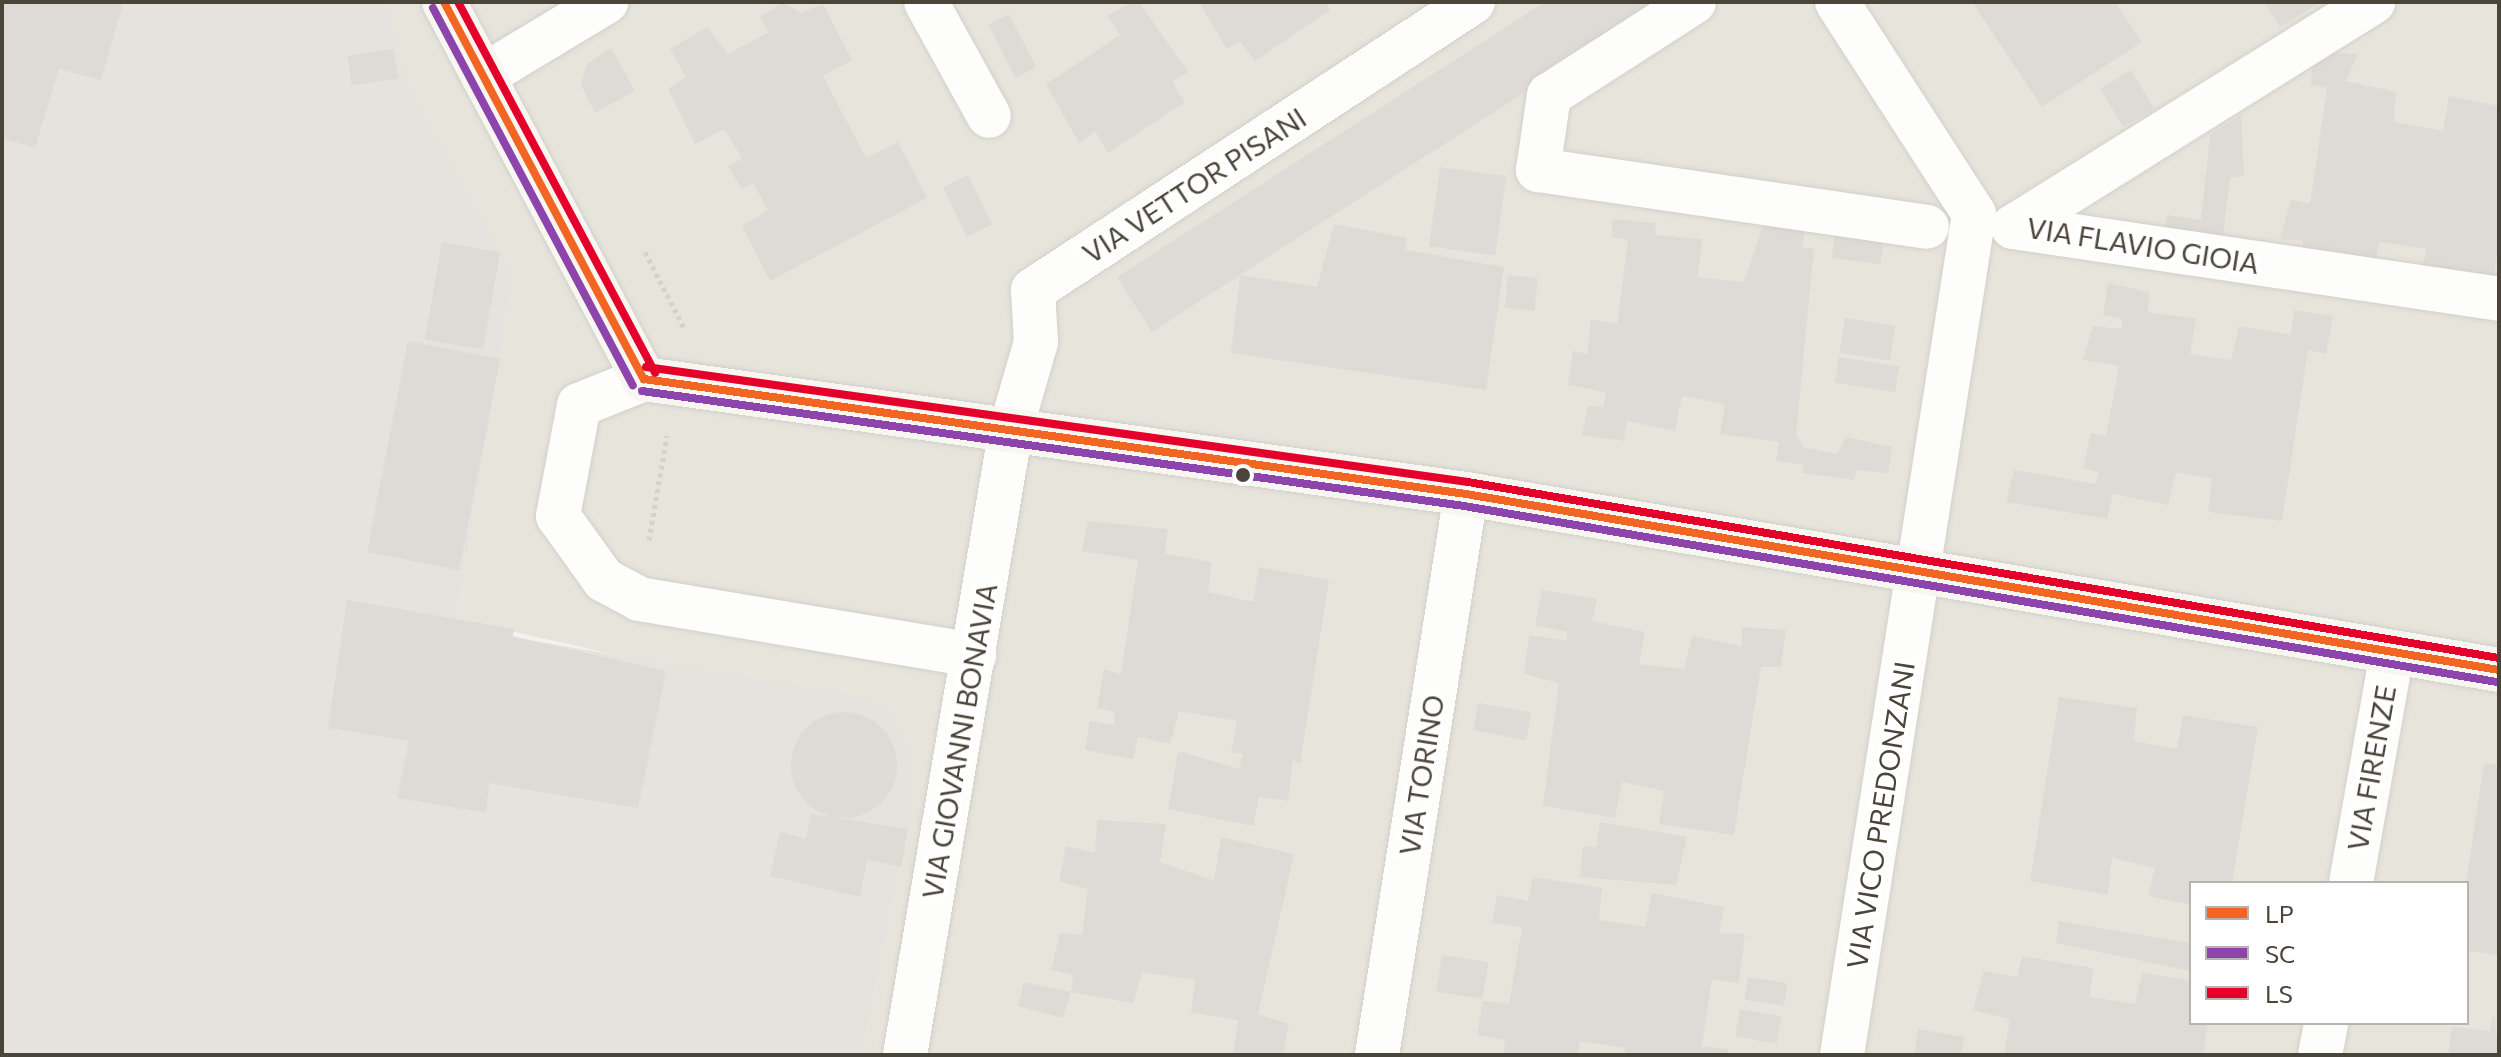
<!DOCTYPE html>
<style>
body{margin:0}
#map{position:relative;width:2501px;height:1057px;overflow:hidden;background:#f4f2ee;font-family:Commissioner,sans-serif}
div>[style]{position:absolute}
.residential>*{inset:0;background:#e7e4dc}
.industrial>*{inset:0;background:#e6e2de}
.parking>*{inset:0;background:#e6e3df}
.building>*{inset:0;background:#dedbd6;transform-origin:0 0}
.round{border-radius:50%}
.path>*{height:5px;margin-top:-2.5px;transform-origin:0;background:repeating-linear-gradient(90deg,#d3d2cc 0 4px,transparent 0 8px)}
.roads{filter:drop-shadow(0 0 2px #d2d0cb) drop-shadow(0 0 2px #d2d0cb)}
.street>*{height:44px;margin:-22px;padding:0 22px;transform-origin:22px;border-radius:22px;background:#fdfdfc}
.secondary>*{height:44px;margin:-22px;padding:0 22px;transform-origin:22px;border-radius:22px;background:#f7f6f1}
.bus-1>*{height:8px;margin:-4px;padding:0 4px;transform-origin:4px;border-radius:4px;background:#f26522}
.bus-2>*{height:8px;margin:-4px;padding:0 4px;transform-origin:4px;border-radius:4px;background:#8e44ad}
.bus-3>*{height:8px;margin:-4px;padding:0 4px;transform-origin:4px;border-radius:4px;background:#e4002b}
.dots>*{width:22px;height:22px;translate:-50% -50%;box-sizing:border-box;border:4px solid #fff;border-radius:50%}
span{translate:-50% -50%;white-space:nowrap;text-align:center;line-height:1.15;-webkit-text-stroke:8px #fff;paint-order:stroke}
.street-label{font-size:28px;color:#4b4439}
.frame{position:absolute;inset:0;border:4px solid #4b4439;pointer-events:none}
.legend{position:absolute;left:2189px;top:881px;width:280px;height:144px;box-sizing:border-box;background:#fff;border:2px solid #b7b4b0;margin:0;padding:10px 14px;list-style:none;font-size:24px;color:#4b4439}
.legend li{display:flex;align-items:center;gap:16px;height:40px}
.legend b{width:40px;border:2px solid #b7b4b0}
</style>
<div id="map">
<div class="residential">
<i style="clip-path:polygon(evenodd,124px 2px,2499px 2px,2499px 1055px,863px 1055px,908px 829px,908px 740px,894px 718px,457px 619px,514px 276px,265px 95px,197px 111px,124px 2px,2191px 883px,2467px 883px,2467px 1023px,2191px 1023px,2191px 883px)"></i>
</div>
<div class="industrial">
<i style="clip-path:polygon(2px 2px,124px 2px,101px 80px,114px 128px,265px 95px,410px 91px,514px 276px,457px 619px,515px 629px,512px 637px,874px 700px,894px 718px,908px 740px,908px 829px,863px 1055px,2px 1055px)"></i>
</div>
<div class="parking">
<i style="clip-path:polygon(124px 2px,386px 2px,410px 91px,265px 95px,114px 129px,101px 80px)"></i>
</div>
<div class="building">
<i style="clip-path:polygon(4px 2px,124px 2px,101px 80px,59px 69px,35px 148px,2px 138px)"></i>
<i style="clip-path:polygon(783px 2px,800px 13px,823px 4px,852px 60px,823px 76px,866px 158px,898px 142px,927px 198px,770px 281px,742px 226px,768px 210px,753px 183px,742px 190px,728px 166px,742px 158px,724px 129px,695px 144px,668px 89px,686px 77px,670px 49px,707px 27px,728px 54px,769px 32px,760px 17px)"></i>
<i style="clip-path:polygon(1131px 2px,1139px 2px,1188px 72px,1172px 82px,1185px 102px,1108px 153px,1095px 131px,1079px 143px,1046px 84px,1120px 35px,1107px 16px)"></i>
<i style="clip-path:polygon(1199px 2px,1325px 2px,1330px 10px,1255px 61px,1240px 41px,1227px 49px)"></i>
<i style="clip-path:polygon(1545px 2px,1666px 2px,1240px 275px,1317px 287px,1334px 224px,1407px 238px,1405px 250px,1504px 267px,1486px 390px,1231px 353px,1240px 275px,1152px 332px,1117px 277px)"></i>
<i style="clip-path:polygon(1972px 2px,2115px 2px,2142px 42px,2042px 107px)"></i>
<i style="clip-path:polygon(2264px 2px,2321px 2px,2280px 27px)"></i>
<i style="left:1009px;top:14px;width:60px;height:23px;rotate:63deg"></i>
<i style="clip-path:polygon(611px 48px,635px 91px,595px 113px,581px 85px,586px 65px)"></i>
<i style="left:394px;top:49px;width:30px;height:47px;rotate:82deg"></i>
<i style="clip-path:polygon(2329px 53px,2358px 54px,2346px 81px,2396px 92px,2394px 122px,2443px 131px,2449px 96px,2499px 106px,2499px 244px,2491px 293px,2420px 282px,2426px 249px,2380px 242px,2372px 274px,2302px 262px,2303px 241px,2280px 239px,2291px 200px,2310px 204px,2327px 88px,2311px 85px,2312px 67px)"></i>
<i style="left:2131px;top:70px;width:45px;height:36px;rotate:59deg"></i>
<i style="clip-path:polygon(2241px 115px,2244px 175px,2230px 178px,2222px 243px,2164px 230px,2167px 215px,2201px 220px,2210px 135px)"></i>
<i style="left:1440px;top:167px;width:67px;height:80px;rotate:8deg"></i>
<i style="left:968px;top:175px;width:55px;height:28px;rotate:64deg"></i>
<i style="clip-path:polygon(1766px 217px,1807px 224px,1802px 247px,1814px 249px,1796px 434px,1803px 447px,1837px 454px,1846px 437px,1892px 447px,1888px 473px,1857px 470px,1854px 480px,1802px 473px,1804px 465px,1776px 461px,1779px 442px,1720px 434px,1725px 404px,1682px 396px,1675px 431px,1627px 421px,1624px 441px,1582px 435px,1588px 406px,1603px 407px,1606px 392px,1568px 385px,1573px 351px,1587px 354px,1591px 319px,1617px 324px,1628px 240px,1612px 237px,1612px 219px,1656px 223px,1655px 235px,1702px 239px,1698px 277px,1744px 282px)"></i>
<i style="left:1836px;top:228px;width:49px;height:30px;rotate:8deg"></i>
<i style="left:442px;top:242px;width:59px;height:99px;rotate:10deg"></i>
<i style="left:1508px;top:275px;width:30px;height:33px;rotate:6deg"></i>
<i style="clip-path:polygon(2108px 283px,2149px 292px,2148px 312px,2196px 319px,2190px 354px,2231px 360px,2239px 326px,2291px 335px,2294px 310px,2333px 316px,2326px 354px,2308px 350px,2282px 521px,2208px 512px,2212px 479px,2176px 472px,2168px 505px,2113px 494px,2107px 519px,2006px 502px,2014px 470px,2096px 484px,2099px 473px,2083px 468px,2091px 433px,2106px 436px,2119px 366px,2083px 360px,2093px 326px,2122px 329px,2122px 319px,2103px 315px)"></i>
<i style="left:1845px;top:318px;width:51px;height:35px;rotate:9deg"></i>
<i style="left:408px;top:341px;width:94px;height:215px;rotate:11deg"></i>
<i style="left:1839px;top:357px;width:61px;height:26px;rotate:9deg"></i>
<i style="clip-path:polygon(1088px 521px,1168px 529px,1165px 554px,1212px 562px,1208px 592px,1253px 602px,1259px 567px,1329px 580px,1300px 764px,1293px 760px,1288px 801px,1259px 797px,1253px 826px,1168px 809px,1178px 751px,1239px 769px,1243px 754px,1231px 752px,1237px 721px,1179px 711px,1170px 744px,1138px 737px,1133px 759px,1085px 750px,1090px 721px,1114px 725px,1115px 712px,1097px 708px,1104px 669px,1121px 674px,1138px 560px,1082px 551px)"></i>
<i style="clip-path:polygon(1542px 590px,1597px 599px,1592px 621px,1645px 632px,1639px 664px,1684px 669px,1692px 636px,1742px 646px,1742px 627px,1786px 630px,1781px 667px,1761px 667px,1734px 835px,1659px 824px,1664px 791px,1622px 782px,1615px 818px,1543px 806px,1559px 683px,1524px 674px,1529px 635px,1567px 641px,1567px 632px,1535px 625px)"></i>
<i style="clip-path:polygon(347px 600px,515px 629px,512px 636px,666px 671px,638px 808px,489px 783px,486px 813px,397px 798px,409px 741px,328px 728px)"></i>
<i style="clip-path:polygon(2059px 697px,2137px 708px,2134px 741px,2177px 749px,2183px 715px,2258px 727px,2232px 883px,2191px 883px,2191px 905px,2148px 896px,2155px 868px,2112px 858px,2108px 895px,2030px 881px)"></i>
<i style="left:1478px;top:703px;width:54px;height:28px;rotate:10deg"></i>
<i class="round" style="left:791px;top:712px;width:106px;height:106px"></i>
<i style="clip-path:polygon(2484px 763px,2499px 765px,2499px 955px,2467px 951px,2466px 883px)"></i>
<i style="clip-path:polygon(811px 814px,908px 829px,901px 867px,867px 859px,860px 897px,770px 876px,780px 832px,806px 839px)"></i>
<i style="clip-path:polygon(1097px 820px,1166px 824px,1160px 862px,1214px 881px,1221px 837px,1294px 854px,1258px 1014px,1289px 1024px,1283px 1055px,1233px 1055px,1238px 1020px,1191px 1012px,1195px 980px,1142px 972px,1133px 1003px,1071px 992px,1063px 1018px,1018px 1006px,1024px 982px,1071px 992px,1073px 975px,1051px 970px,1060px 933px,1082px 935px,1088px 889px,1059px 881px,1066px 846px,1095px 853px)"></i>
<i style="clip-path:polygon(1600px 822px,1687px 837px,1676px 885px,1580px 877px,1583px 846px,1596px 847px)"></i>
<i style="clip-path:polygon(1533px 877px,1602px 888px,1599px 920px,1645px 927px,1652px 893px,1724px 907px,1719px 933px,1745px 934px,1739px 983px,1712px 979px,1702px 1046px,1729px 1049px,1728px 1055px,1624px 1055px,1625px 1048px,1580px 1041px,1578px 1055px,1495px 1055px,1504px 1052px,1505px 1040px,1477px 1035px,1483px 1001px,1509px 1004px,1522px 927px,1492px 923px,1497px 895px,1528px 901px)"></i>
<i style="clip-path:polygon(2059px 921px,2191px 943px,2191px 971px,2056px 943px)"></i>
<i style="left:1442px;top:955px;width:47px;height:37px;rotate:9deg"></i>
<i style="clip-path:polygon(2022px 956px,2093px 968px,2090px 997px,2135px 1004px,2142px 973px,2191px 980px,2191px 1023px,2208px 1023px,2203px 1055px,2004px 1055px,2010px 1019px,1973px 1010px,1984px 971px,2017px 977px)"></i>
<i style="left:1748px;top:977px;width:40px;height:23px;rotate:9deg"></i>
<i style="left:1740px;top:1009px;width:42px;height:28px;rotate:10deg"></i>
<i style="clip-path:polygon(2494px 1014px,2499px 1055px,2448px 1055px,2452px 1027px,2490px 1031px)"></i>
<i style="clip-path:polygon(1918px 1029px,1964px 1037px,1961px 1055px,1914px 1055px)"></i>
</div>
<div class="path">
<i style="left:645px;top:252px;width:85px;rotate:62.8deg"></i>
<i style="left:649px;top:540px;width:106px;rotate:-80.2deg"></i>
</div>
<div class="roads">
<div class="street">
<i style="left:926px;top:2px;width:130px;rotate:61.1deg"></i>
<i style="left:1694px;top:2px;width:172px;rotate:147.3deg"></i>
<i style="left:1549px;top:95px;width:76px;rotate:98.3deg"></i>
<i style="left:1538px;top:170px;width:393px;rotate:8.3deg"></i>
<i style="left:1837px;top:2px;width:252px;rotate:57.1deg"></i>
<i style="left:1974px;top:214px;width:851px;rotate:98.92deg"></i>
<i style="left:483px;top:76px;width:144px;rotate:-31deg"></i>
<i style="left:2013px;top:227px;width:491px;rotate:8.4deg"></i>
<i style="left:2013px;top:227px;width:425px;rotate:-32deg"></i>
<i style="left:644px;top:379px;width:70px;rotate:158.2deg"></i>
<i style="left:579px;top:405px;width:113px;rotate:100.7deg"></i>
<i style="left:558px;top:516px;width:79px;rotate:54.3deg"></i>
<i style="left:604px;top:580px;width:40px;rotate:28deg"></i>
<i style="left:639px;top:599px;width:340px;rotate:9.5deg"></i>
<i style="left:2351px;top:883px;width:234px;rotate:-79.9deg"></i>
<i style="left:905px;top:1055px;width:636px;rotate:-80.4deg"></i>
<i style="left:1011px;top:428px;width:90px;rotate:-73.8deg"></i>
<i style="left:1036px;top:342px;width:52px;rotate:-93.3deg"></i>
<i style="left:1033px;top:290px;width:526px;rotate:-33.21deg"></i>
<i style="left:1377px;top:1055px;width:568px;rotate:-80.99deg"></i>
<i style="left:2320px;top:1055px;width:33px;rotate:-79deg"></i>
</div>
<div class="secondary">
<i style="left:444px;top:2px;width:427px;rotate:62.1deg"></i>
<i style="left:644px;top:379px;width:830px;rotate:7.96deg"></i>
<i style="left:1466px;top:494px;width:1048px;rotate:9.67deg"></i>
</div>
</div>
<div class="bus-1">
<i style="left:444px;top:2px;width:427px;rotate:62.1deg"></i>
<i style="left:644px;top:379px;width:830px;rotate:7.96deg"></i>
<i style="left:1466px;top:494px;width:1048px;rotate:9.67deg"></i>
</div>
<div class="bus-2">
<i style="left:433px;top:8px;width:427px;rotate:62.1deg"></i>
<i style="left:642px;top:391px;width:830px;rotate:7.96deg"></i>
<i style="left:1464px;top:506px;width:1048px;rotate:9.67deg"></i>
</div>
<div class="bus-3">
<i style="left:458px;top:2px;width:420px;rotate:62deg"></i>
<i style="left:646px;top:367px;width:830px;rotate:7.96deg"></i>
<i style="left:1468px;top:482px;width:1046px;rotate:9.69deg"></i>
</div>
<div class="dots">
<i style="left:1243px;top:475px;background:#4b4439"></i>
</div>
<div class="street-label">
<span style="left:1194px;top:185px;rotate:-33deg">VIA VETTOR PISANI</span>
<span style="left:2143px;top:245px;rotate:9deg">VIA FLAVIO GIOIA</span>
<span style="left:959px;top:741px;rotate:-80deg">VIA GIOVANNI BONAVIA</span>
<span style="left:2371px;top:768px;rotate:-80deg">VIA FIRENZE</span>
<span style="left:1421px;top:775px;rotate:-81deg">VIA TORINO</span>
<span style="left:1880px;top:815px;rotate:-81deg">VIA VICO PREDONZANI</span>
</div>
<div class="frame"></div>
<ul class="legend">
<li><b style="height:10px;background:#f26522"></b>LP</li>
<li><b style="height:10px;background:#8e44ad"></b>SC</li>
<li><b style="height:10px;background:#e4002b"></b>LS</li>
</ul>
</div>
